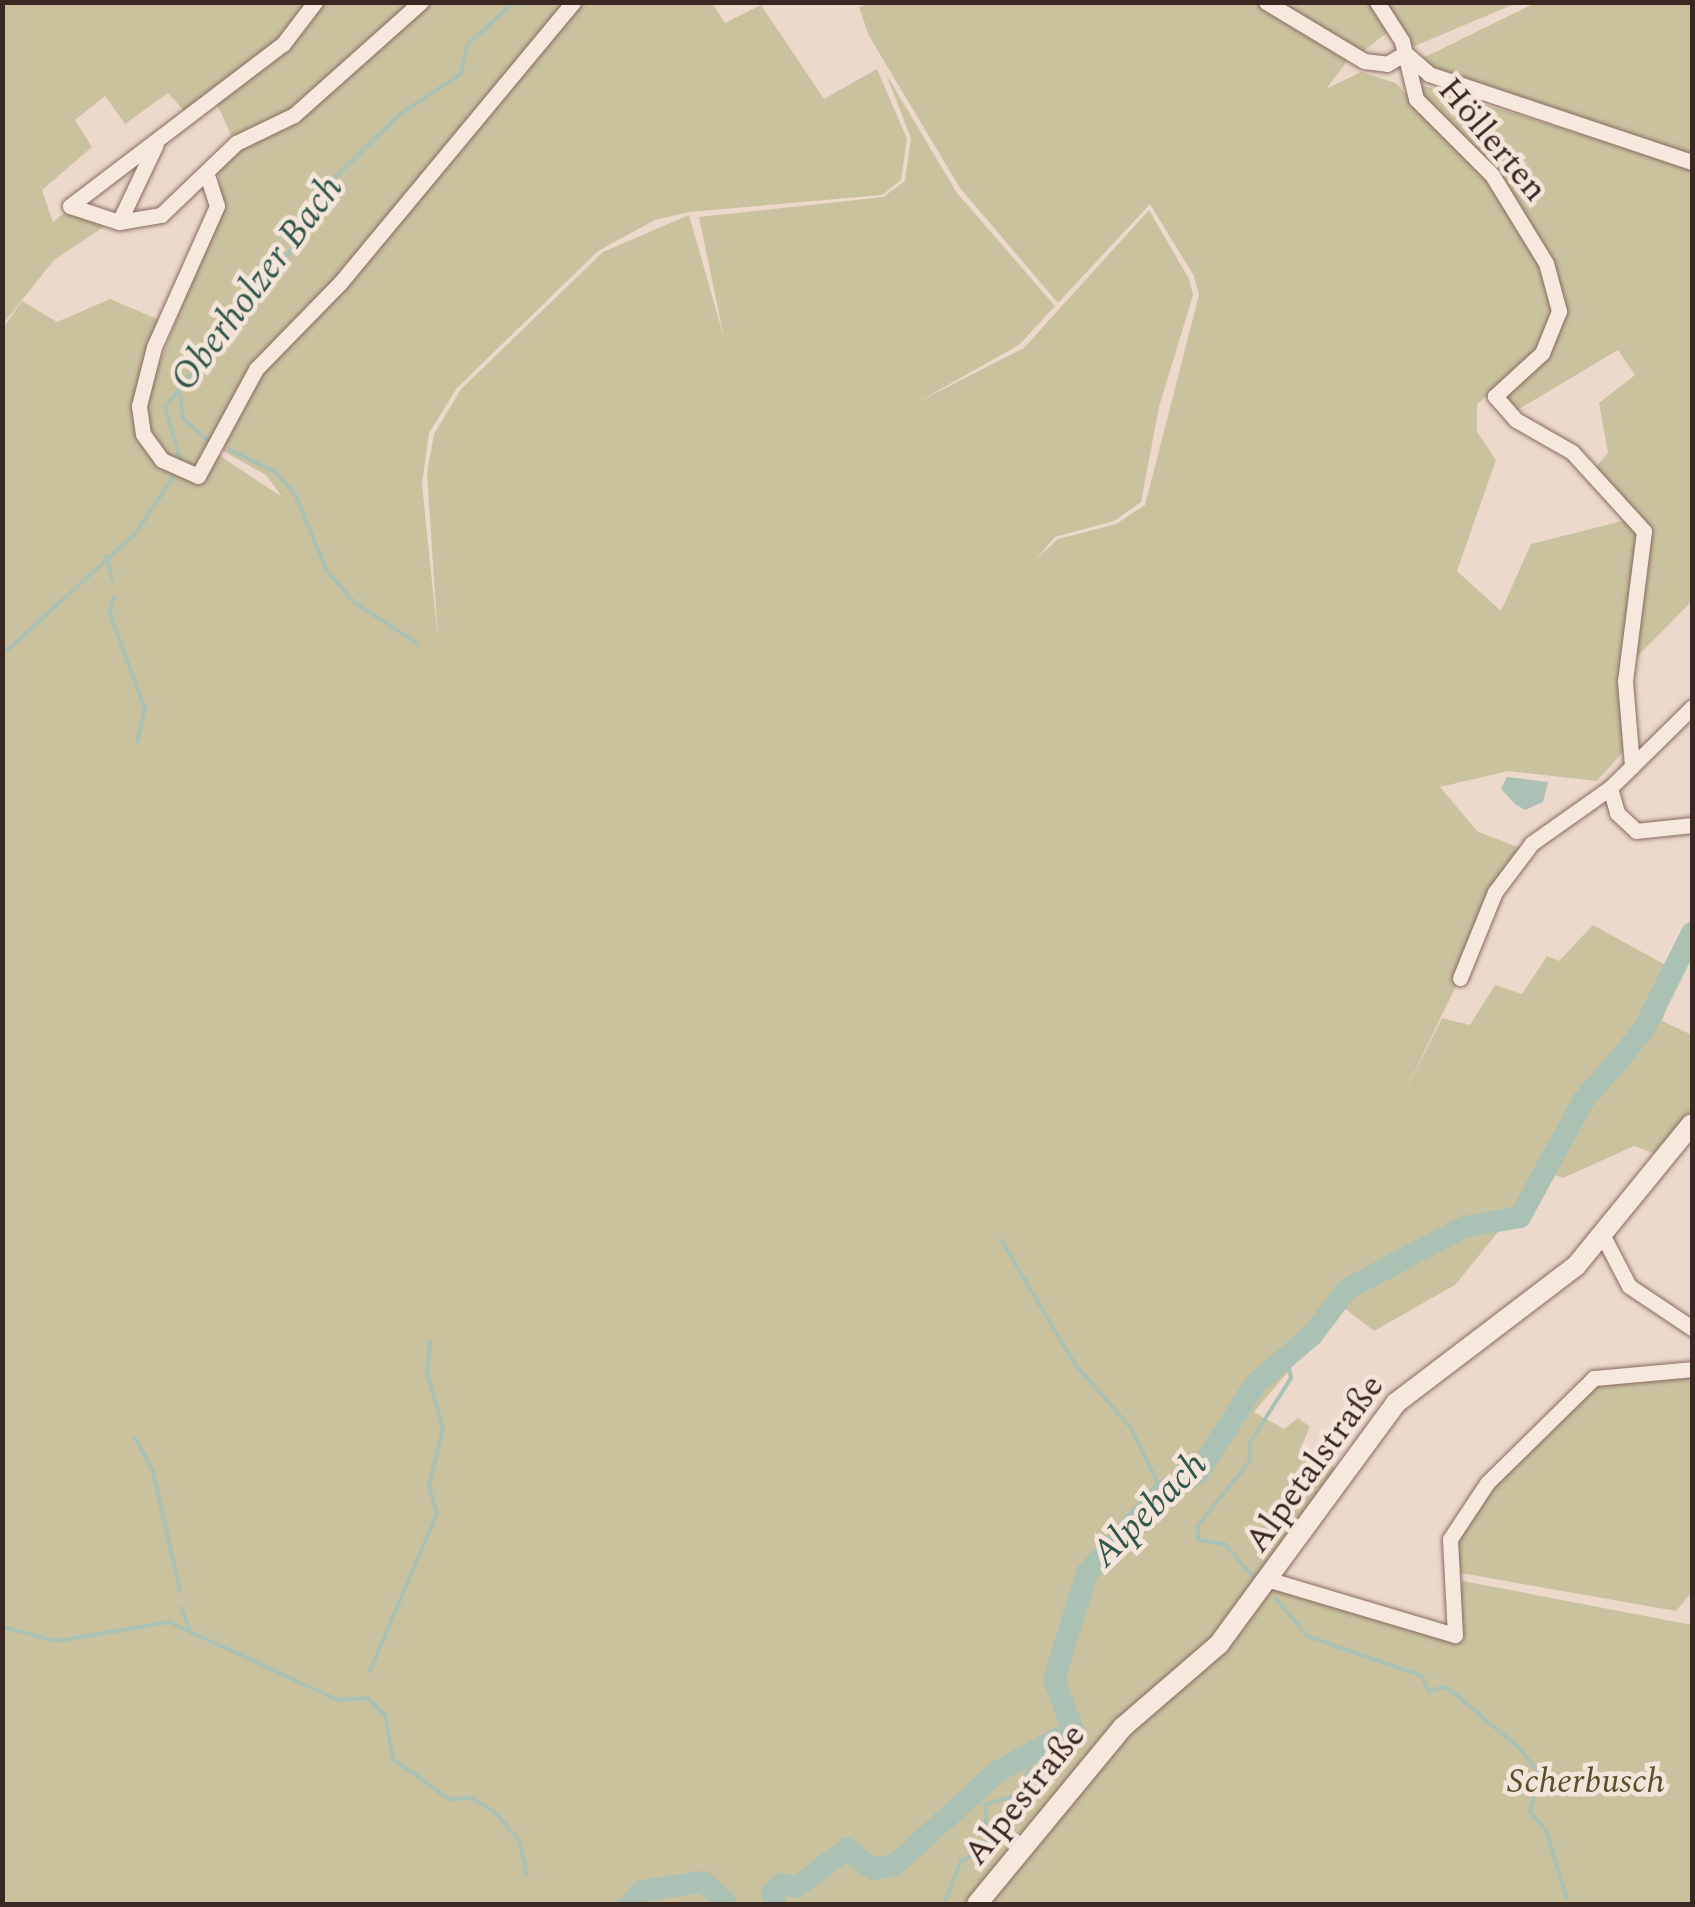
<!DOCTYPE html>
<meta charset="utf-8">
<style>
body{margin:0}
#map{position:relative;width:1695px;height:1907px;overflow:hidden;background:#ecd9cb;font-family:Spectral,serif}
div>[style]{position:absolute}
.green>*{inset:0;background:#cac29f}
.water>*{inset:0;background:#abc1b4}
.stream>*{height:4px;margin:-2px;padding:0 2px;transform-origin:2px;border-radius:2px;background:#abc1b4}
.river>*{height:22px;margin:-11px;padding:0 11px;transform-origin:11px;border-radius:11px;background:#abc1b4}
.roads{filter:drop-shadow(0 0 2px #886a60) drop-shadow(0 0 2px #886a60)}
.street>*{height:15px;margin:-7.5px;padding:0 7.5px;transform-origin:7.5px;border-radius:7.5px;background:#f7e8de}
.secondary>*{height:20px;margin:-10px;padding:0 10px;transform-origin:10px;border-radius:10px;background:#f7e8de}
span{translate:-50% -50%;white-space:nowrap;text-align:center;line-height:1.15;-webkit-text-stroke:9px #f4e5da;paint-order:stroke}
.street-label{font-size:35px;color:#3a2722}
.park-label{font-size:35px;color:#54532b;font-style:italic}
.water-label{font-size:38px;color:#33584b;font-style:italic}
.frame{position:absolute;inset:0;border:5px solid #3a2722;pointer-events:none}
</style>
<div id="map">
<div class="green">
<i style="clip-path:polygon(873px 2px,1256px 3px,1349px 59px,1326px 89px,1361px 72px,1396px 83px,1520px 218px,1557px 312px,1541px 352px,1477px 404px,1477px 432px,1496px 460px,1457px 571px,1501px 611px,1531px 544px,1630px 519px,1641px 532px,1621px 681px,1629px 745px,1597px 781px,1508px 771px,1440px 787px,1477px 831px,1522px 849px,1402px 1098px,1442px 1018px,1470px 1025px,1495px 985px,1522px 994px,1547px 956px,1559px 961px,1593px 925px,1680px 973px,1662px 1021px,1692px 1035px,1692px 1113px,1661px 1156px,1634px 1146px,1563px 1178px,1547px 1172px,1455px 1285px,1374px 1331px,1343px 1307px,1254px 1412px,1284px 1429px,1298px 1418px,1310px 1427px,1301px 1447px,1340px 1471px,1264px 1581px,971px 1904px,3px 1904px,2px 329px,22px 301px,57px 322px,110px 299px,162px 321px,141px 435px,198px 479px,219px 455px,282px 497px,266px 475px,223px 451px,244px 390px,576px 3px,712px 3px,725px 23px,761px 5px,824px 99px,877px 69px,907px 139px,901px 180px,882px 195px,689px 212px,655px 220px,598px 251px,457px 388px,429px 433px,422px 484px,438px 640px,427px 473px,434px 434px,461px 389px,603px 252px,689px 215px,724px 338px,699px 217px,883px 197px,905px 181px,911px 138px,886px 74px,957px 193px,1055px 306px,1019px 345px,916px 403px,1024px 348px,1149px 210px,1189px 279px,1193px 295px,1159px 407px,1141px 502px,1114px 521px,1055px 537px,1035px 560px,1058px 539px,1116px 524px,1145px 505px,1199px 295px,1194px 276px,1150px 204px,1058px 303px,960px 188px,869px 36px,859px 7px)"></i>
<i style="clip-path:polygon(3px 3px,569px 3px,339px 282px,274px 347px,198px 473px,165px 458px,145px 434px,142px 406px,222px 207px,218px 170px,236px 145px,214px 98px,188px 115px,168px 93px,125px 124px,105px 96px,75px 120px,92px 147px,42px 190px,53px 222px,69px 209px,111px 222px,54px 260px,3px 324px)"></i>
<i style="clip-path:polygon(1271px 3px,1370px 3px,1389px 31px,1360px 54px)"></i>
<i style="clip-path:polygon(1380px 3px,1517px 3px,1410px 48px)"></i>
<i style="clip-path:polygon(1535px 3px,1692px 3px,1692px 157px,1432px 71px,1421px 59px)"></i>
<i style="clip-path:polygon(1414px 83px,1692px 168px,1692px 601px,1630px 664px,1650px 543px,1594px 469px,1608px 453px,1599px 403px,1635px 375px,1618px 350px,1514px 412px,1506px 393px,1562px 311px,1549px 260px)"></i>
<i style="clip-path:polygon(1692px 1373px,1692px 1592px,1676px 1611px,1455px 1572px,1453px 1540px,1466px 1514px,1594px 1381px)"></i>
<i style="clip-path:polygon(1463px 1581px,1692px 1625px,1692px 1904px,984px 1904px,1070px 1791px,1273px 1588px,1441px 1637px,1462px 1620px,1453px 1597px)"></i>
</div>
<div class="water">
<i style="clip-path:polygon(1507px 777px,1548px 782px,1543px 802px,1525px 810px,1515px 804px,1501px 789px)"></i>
</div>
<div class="stream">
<i style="left:180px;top:393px;width:26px;rotate:83deg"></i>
<i style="left:183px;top:419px;width:34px;rotate:40deg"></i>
<i style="left:230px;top:450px;width:50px;rotate:26.1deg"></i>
<i style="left:275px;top:472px;width:30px;rotate:48deg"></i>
<i style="left:295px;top:494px;width:83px;rotate:67.4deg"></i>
<i style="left:327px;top:571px;width:43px;rotate:48.8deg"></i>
<i style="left:355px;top:603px;width:74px;rotate:32.8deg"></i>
<i style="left:181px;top:461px;width:56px;rotate:-106.5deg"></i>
<i style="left:165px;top:407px;width:240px;rotate:-51.3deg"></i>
<i style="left:315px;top:220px;width:30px;rotate:-78deg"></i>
<i style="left:321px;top:191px;width:110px;rotate:-44.3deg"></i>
<i style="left:400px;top:114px;width:73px;rotate:-33.3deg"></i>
<i style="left:461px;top:74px;width:30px;rotate:-78deg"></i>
<i style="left:467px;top:45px;width:64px;rotate:-42.5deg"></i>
<i style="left:106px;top:556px;width:24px;rotate:75deg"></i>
<i style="left:114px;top:596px;width:18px;rotate:103deg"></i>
<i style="left:110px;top:614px;width:101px;rotate:69.8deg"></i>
<i style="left:145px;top:709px;width:33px;rotate:104deg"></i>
<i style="left:2px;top:655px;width:180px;rotate:-42.3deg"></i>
<i style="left:135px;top:534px;width:70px;rotate:-56.1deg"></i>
<i style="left:1001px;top:1240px;width:144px;rotate:59.2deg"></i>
<i style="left:1075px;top:1364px;width:85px;rotate:48.8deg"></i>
<i style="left:1131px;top:1428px;width:71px;rotate:64.2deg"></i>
<i style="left:135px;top:1438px;width:38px;rotate:61deg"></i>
<i style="left:153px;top:1471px;width:123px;rotate:77.3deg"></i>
<i style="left:1258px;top:1582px;width:50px;rotate:-131deg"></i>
<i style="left:1225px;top:1544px;width:27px;rotate:-172deg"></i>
<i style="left:1198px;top:1540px;width:15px;rotate:-90deg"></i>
<i style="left:1198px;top:1525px;width:82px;rotate:-50.9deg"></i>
<i style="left:1250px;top:1461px;width:17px;rotate:-93deg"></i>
<i style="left:1249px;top:1444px;width:78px;rotate:-57.5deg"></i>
<i style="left:1291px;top:1378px;width:21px;rotate:-101deg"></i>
<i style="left:1276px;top:1599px;width:48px;rotate:50deg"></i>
<i style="left:1307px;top:1636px;width:122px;rotate:19.2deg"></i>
<i style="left:1422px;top:1676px;width:16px;rotate:68deg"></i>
<i style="left:1428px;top:1691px;width:19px;rotate:-12deg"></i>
<i style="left:1447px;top:1687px;width:94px;rotate:40.3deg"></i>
<i style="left:1519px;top:1748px;width:32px;rotate:51deg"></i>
<i style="left:1539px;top:1773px;width:40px;rotate:103deg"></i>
<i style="left:1530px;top:1812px;width:24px;rotate:48deg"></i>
<i style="left:1546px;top:1830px;width:72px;rotate:73.1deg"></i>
<i style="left:181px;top:1608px;width:21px;rotate:67deg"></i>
<i style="left:2px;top:1627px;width:57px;rotate:14.3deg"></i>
<i style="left:57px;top:1641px;width:114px;rotate:-9.6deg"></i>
<i style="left:169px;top:1622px;width:186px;rotate:24.8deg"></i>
<i style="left:338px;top:1700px;width:30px;rotate:-4deg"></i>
<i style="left:368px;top:1698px;width:24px;rotate:45deg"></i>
<i style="left:385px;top:1715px;width:45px;rotate:79.7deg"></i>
<i style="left:393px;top:1759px;width:69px;rotate:35.5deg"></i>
<i style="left:449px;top:1799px;width:23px;rotate:-2deg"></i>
<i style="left:472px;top:1798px;width:26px;rotate:32deg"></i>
<i style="left:494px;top:1812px;width:38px;rotate:48deg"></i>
<i style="left:519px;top:1840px;width:35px;rotate:77deg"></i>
<i style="left:370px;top:1671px;width:172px;rotate:-67deg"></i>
<i style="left:437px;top:1513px;width:28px;rotate:-107deg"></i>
<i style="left:429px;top:1486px;width:60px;rotate:-76.4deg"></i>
<i style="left:443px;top:1428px;width:57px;rotate:-106.2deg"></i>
<i style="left:427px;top:1373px;width:31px;rotate:-84deg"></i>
<i style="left:577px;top:1904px;width:3px"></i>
<i style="left:611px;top:1904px;width:23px;rotate:-15deg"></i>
<i style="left:944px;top:1904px;width:46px;rotate:-68.4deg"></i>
<i style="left:961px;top:1861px;width:28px;rotate:-27deg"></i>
<i style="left:986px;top:1848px;width:44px;rotate:-90deg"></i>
<i style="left:986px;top:1804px;width:35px;rotate:-16deg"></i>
<i style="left:1020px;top:1794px;width:37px;rotate:-71deg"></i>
</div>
<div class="river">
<i style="left:631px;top:1904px;width:17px;rotate:-50deg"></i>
<i style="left:642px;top:1891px;width:62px;rotate:-8.4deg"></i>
<i style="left:703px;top:1882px;width:33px;rotate:43deg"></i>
<i style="left:776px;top:1904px;width:11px;rotate:-112deg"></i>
<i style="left:772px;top:1894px;width:13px;rotate:-48deg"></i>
<i style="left:781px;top:1884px;width:15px;rotate:11deg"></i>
<i style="left:796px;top:1887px;width:64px;rotate:-36.7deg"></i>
<i style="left:847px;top:1849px;width:33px;rotate:38deg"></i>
<i style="left:873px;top:1869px;width:22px;rotate:-10deg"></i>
<i style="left:895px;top:1865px;width:138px;rotate:-42.4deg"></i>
<i style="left:997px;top:1772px;width:87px;rotate:-28.9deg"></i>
<i style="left:1073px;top:1730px;width:53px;rotate:-110.8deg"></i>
<i style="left:1054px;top:1680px;width:112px;rotate:-72.9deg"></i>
<i style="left:1087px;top:1573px;width:110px;rotate:-47.2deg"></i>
<i style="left:1162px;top:1492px;width:39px;rotate:-27deg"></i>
<i style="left:1197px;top:1474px;width:108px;rotate:-57deg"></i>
<i style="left:1256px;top:1383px;width:74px;rotate:-40.6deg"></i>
<i style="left:1312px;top:1335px;width:58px;rotate:-52.7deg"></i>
<i style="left:1347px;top:1289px;width:132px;rotate:-27.9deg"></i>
<i style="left:1464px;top:1227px;width:57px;rotate:-10.1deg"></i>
<i style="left:1520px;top:1217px;width:132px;rotate:-61.5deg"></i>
<i style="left:1583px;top:1101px;width:92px;rotate:-49.4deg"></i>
<i style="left:1643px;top:1031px;width:110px;rotate:-63.4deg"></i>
</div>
<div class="roads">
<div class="street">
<i style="left:1266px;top:2px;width:114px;rotate:31deg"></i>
<i style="left:1364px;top:61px;width:23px;rotate:7deg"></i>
<i style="left:1387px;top:64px;width:21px;rotate:-31deg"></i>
<i style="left:1377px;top:2px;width:46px;rotate:57.3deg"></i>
<i style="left:1402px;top:41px;width:60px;rotate:76.4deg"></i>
<i style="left:1416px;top:99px;width:107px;rotate:45deg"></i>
<i style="left:1492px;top:175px;width:103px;rotate:58.5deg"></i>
<i style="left:1546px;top:263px;width:50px;rotate:74.8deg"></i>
<i style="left:1559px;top:311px;width:45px;rotate:112deg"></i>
<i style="left:1542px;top:353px;width:64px;rotate:137.5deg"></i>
<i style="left:1495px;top:396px;width:32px;rotate:49deg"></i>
<i style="left:1516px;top:420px;width:64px;rotate:29.7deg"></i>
<i style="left:1572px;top:452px;width:107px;rotate:47.7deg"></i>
<i style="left:1644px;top:531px;width:151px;rotate:97.2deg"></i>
<i style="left:1625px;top:681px;width:86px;rotate:85.3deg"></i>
<i style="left:1405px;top:53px;width:32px;rotate:41deg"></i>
<i style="left:1429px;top:74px;width:277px;rotate:18.5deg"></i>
<i style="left:208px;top:178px;width:29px;rotate:72deg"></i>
<i style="left:217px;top:206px;width:154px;rotate:114.1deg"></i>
<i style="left:154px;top:347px;width:61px;rotate:104.3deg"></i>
<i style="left:139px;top:406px;width:28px;rotate:82deg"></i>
<i style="left:143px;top:434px;width:32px;rotate:54deg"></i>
<i style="left:162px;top:460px;width:39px;rotate:24deg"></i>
<i style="left:198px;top:476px;width:122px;rotate:-61.5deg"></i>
<i style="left:256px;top:369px;width:120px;rotate:-45.7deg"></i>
<i style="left:340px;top:283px;width:365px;rotate:-50.3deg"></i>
<i style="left:70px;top:206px;width:52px;rotate:18.1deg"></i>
<i style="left:119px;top:222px;width:43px;rotate:-9.5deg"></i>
<i style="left:161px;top:215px;width:104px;rotate:-43.8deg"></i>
<i style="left:236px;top:143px;width:64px;rotate:-25.8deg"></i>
<i style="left:294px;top:115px;width:170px;rotate:-41.7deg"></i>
<i style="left:70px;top:206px;width:268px;rotate:-37.3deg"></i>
<i style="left:283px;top:44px;width:53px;rotate:-52.7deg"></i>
<i style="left:119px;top:222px;width:86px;rotate:-64.6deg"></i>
<i style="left:1610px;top:788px;width:26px;rotate:74deg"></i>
<i style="left:1617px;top:813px;width:26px;rotate:43deg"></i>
<i style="left:1636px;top:831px;width:56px;rotate:-6.1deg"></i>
<i style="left:1460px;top:978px;width:93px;rotate:-67.9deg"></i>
<i style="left:1495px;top:892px;width:61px;rotate:-52.9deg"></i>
<i style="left:1532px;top:843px;width:95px;rotate:-35.2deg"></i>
<i style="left:1610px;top:788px;width:115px;rotate:-44.6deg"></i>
<i style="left:1603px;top:1236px;width:56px;rotate:62.5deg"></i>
<i style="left:1629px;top:1286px;width:76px;rotate:33.7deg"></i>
<i style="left:1270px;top:1580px;width:193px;rotate:16.6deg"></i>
<i style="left:1455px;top:1635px;width:96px;rotate:-93deg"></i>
<i style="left:1450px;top:1539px;width:67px;rotate:-56.5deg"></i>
<i style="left:1487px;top:1483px;width:150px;rotate:-44.5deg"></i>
<i style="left:1594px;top:1378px;width:98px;rotate:-5.2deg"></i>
</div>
<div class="secondary">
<i style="left:977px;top:1904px;width:229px;rotate:-50.5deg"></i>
<i style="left:1123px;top:1727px;width:127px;rotate:-40.8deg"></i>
<i style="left:1219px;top:1644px;width:299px;rotate:-53.7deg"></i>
<i style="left:1396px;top:1403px;width:226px;rotate:-37.3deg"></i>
<i style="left:1576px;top:1266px;width:183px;rotate:-50.8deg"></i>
</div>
</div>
<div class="street-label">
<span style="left:1492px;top:140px;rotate:50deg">Höllerten</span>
<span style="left:1315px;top:1464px;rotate:-54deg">Alpetalstraße</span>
<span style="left:1025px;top:1795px;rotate:-51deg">Alpestraße</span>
</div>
<div class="park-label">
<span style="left:1586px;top:1782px">Scherbusch</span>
</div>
<div class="water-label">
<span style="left:258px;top:284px;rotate:-53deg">Oberholzer Bach</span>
<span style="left:1150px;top:1510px;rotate:-45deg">Alpebach</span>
</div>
<div class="frame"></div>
</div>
